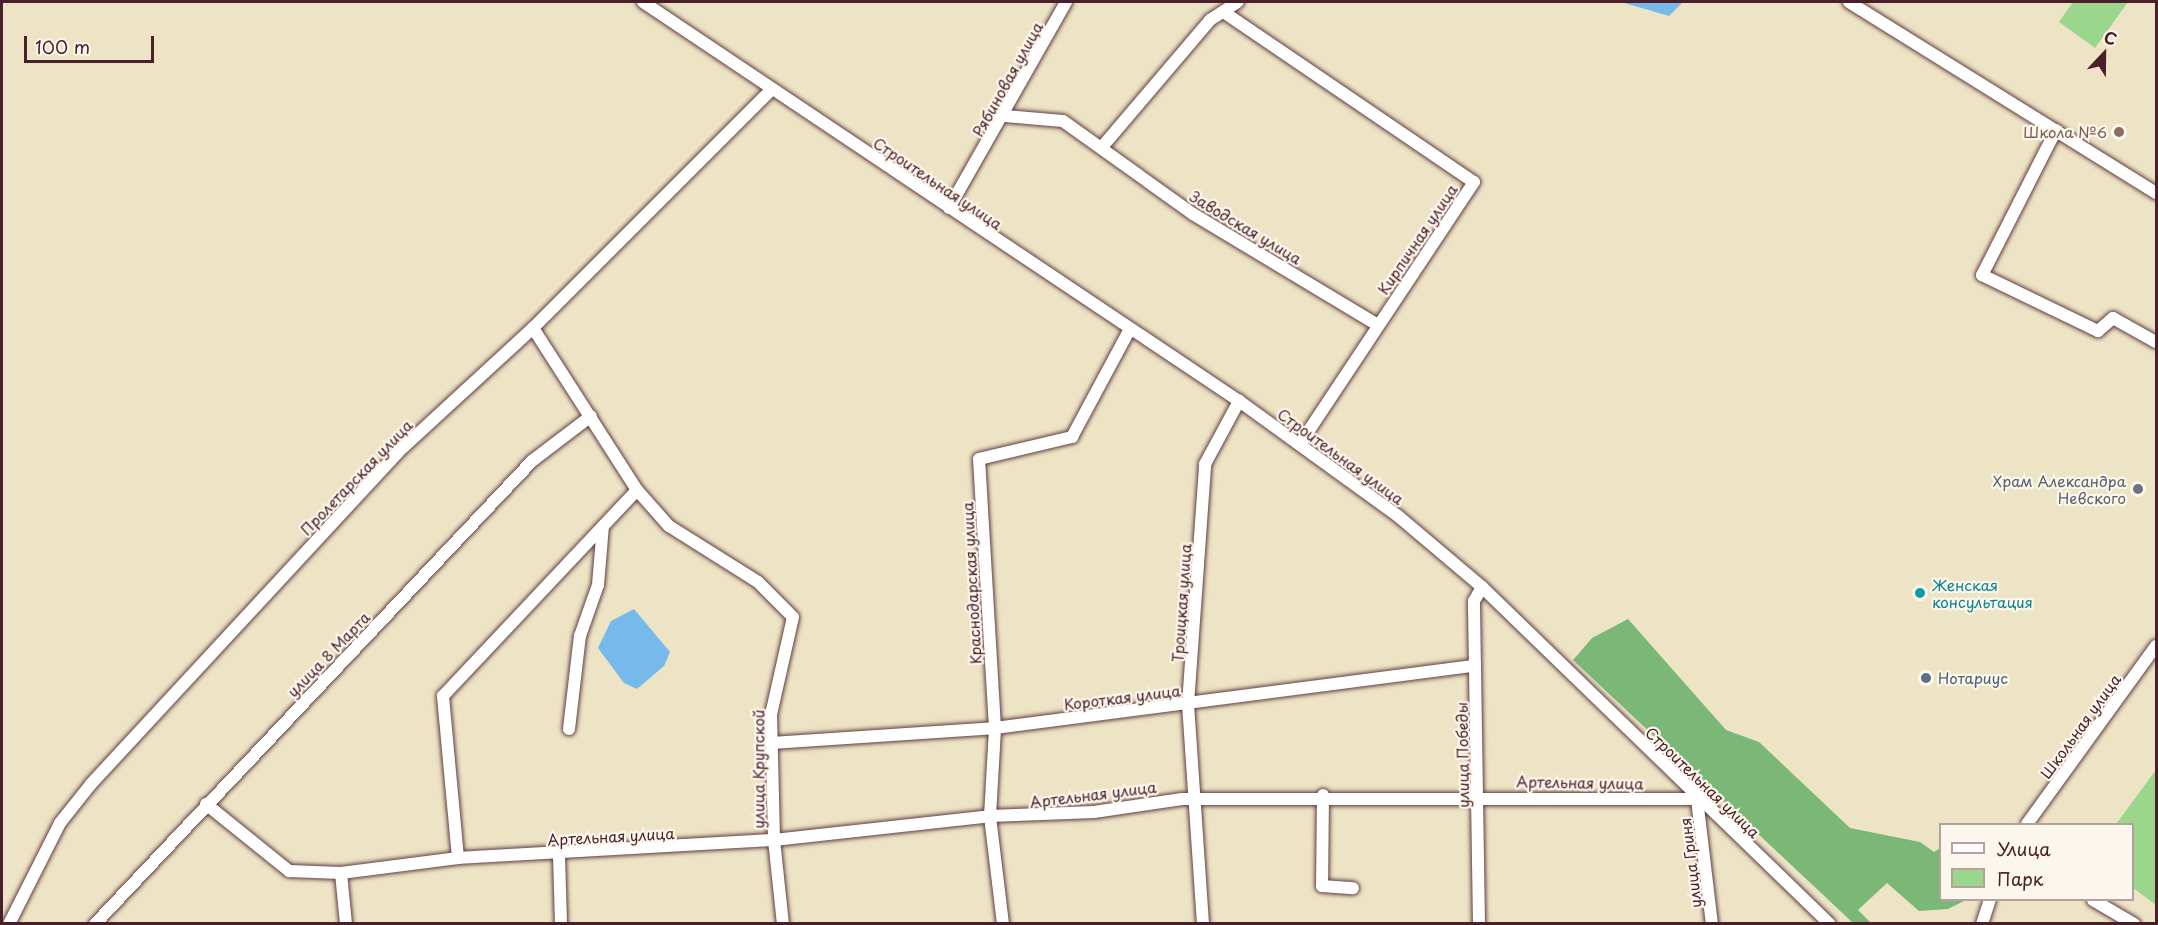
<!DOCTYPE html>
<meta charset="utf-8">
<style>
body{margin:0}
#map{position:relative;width:2158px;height:925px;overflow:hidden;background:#ede4c5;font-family:"Playpen Sans",sans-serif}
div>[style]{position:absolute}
.green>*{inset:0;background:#9ad78c}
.forest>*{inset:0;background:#7bb878}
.water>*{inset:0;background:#76baec}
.roads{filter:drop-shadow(0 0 2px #623d42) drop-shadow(0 0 2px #623d42)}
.minor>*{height:12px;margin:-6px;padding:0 6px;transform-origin:6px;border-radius:6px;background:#fff}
.dots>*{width:16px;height:16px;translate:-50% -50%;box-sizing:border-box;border:3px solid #fbf7ec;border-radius:50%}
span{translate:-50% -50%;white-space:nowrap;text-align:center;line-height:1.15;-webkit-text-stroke:4.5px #fbf7ec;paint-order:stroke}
.street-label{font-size:15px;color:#4a1f2b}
.education-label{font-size:15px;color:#785e54}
.right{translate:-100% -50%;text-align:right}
.worship-label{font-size:15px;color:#5b616d}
.culture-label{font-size:15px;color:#0d838f}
.left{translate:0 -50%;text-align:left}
.service-label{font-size:15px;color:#4e5e75}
.frame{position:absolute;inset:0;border:3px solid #4a1f2b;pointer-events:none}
.legend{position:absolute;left:1939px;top:823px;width:195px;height:78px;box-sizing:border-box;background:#fbf7ec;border:2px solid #b4a19f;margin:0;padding:8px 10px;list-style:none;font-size:18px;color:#4a1f2b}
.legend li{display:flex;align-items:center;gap:12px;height:30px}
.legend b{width:30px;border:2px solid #b4a19f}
.north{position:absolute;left:2074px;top:24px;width:60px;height:60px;-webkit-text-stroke:4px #fbf7ec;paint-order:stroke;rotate:22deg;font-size:16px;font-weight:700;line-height:24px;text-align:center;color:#4a1f2b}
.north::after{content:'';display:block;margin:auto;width:21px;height:27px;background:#4a1f2b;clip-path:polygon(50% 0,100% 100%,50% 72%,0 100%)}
.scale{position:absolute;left:24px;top:36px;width:130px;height:27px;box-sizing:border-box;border:3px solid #4a1f2b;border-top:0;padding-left:8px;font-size:18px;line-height:21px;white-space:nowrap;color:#4a1f2b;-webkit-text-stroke:4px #fbf7ec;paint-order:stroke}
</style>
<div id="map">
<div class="green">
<i style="clip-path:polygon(2073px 2px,2128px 2px,2095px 48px,2059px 22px)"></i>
<i style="clip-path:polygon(2156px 770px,2156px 905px,2133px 888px,2132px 824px,2116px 824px)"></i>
</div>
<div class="forest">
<i style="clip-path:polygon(1628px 619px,1726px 730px,1759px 742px,1850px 828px,1920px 842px,1934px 852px,1940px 848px,1940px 900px,1966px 900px,1948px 909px,1919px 911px,1887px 883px,1858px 910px,1871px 923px,1853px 923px,1573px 660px,1592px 638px)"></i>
</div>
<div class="water">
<i style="clip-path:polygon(1621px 2px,1683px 2px,1669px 16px)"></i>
<i style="clip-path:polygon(634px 609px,670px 652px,664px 666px,637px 689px,624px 683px,598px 648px,611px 621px)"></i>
</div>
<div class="roads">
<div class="minor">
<i style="left:643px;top:2px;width:717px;rotate:33.8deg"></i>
<i style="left:1239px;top:401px;width:196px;rotate:35.9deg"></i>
<i style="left:1398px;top:516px;width:110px;rotate:40.2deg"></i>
<i style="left:1482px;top:587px;width:484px;rotate:44.1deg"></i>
<i style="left:1849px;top:2px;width:362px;rotate:31.9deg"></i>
<i style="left:1225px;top:13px;width:301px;rotate:34.2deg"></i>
<i style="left:1474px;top:182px;width:315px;rotate:123.6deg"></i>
<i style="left:1005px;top:116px;width:58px;rotate:4.9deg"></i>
<i style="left:1063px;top:121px;width:160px;rotate:35.6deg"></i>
<i style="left:1193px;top:214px;width:216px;rotate:31deg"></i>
<i style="left:2056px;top:130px;width:163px;rotate:117deg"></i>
<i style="left:1982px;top:275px;width:129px;rotate:25.8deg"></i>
<i style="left:2098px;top:331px;width:20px;rotate:-41deg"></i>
<i style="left:2113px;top:318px;width:49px;rotate:29.2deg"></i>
<i style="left:1102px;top:147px;width:167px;rotate:-49.6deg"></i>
<i style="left:1210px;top:20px;width:33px;rotate:-33deg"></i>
<i style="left:949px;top:208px;width:237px;rotate:-60.4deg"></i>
<i style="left:533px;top:328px;width:193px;rotate:57.3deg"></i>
<i style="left:637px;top:490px;width:48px;rotate:48.4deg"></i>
<i style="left:669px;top:526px;width:105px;rotate:32.2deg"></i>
<i style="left:758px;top:582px;width:49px;rotate:45deg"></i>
<i style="left:793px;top:617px;width:100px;rotate:102.7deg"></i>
<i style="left:771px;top:715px;width:125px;rotate:88.6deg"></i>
<i style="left:774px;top:840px;width:84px;rotate:83.9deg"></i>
<i style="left:569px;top:729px;width:94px;rotate:-83.3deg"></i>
<i style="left:580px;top:636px;width:54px;rotate:-70.6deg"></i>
<i style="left:598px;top:585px;width:59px;rotate:-85.2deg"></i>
<i style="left:770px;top:743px;width:225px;rotate:-3.8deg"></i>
<i style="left:995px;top:728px;width:484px;rotate:-7.4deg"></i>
<i style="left:1323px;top:795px;width:91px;rotate:90.6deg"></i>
<i style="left:1322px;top:886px;width:31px;rotate:4deg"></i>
<i style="left:206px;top:804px;width:107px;rotate:38.9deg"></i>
<i style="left:289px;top:871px;width:52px;rotate:2.2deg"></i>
<i style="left:341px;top:873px;width:118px;rotate:-7.3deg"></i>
<i style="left:458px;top:858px;width:317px;rotate:-3.3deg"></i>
<i style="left:774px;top:840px;width:217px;rotate:-6.3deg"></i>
<i style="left:990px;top:816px;width:104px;rotate:-2.2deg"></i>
<i style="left:1094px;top:812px;width:89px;rotate:-8.4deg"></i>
<i style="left:1182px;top:799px;width:515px"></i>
<i style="left:1697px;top:799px;width:126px;rotate:83.2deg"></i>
<i style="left:2027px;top:824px;width:220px;rotate:-54.1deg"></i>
<i style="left:559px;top:856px;width:68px;rotate:88.3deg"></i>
<i style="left:458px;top:858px;width:163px;rotate:-95.3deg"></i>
<i style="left:443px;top:696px;width:283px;rotate:-46.7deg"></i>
<i style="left:341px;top:873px;width:51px;rotate:84.4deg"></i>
<i style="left:2093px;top:900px;width:48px;rotate:30.3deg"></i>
<i style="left:9px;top:924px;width:113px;rotate:-63.2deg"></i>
<i style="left:60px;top:823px;width:50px;rotate:-51.5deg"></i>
<i style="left:91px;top:784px;width:451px;rotate:-47.2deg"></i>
<i style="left:397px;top:453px;width:185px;rotate:-42.6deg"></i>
<i style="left:533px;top:328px;width:338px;rotate:-45deg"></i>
<i style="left:95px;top:924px;width:637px;rotate:-46.65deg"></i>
<i style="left:532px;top:461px;width:74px;rotate:-37.3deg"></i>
<i style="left:1003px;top:924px;width:109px;rotate:-96.9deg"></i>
<i style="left:990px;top:816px;width:88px;rotate:-86.7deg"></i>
<i style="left:995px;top:728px;width:269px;rotate:-93.4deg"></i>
<i style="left:979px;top:459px;width:96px;rotate:-13.3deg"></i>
<i style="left:1072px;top:437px;width:123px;rotate:-61.8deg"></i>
<i style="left:1203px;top:924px;width:221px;rotate:-93.9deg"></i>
<i style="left:1188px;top:704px;width:241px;rotate:-85.9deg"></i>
<i style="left:1205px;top:464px;width:72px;rotate:-61.6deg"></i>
<i style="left:1479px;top:924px;width:323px;rotate:-90.9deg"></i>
<i style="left:1474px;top:601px;width:16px;rotate:-60deg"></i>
<i style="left:1982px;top:924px;width:25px;rotate:-72deg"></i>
</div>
</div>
<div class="dots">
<i style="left:2119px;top:132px;background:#8d6e63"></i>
<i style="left:2138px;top:489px;background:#6b7280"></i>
<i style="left:1920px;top:593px;background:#0f9aa8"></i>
<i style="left:1926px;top:678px;background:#5c6f8a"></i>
</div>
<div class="street-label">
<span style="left:1007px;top:79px;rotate:-61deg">Рябиновая улица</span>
<span style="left:938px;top:183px;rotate:34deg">Строительная улица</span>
<span style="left:1246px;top:227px;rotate:31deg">Заводская улица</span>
<span style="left:1417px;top:239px;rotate:-56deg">Кирпичная улица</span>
<span style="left:1341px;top:456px;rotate:36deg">Строительная улица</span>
<span style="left:356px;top:477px;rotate:-46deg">Пролетарская улица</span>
<span style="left:971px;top:583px;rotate:-93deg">Краснодарская улица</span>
<span style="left:1181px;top:603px;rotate:-86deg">Троицкая улица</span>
<span style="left:328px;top:654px;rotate:-46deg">улица 8 Марта</span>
<span style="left:1122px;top:697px;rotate:-7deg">Короткая улица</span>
<span style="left:2080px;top:726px;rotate:-54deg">Школьная улица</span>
<span style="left:1462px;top:755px;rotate:-91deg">улица Победы</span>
<span style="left:758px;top:769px;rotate:-90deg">улица Крупской</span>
<span style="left:1580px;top:782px;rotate:1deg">Артельная улица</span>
<span style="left:1703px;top:782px;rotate:44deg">Строительная улица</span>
<span style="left:1093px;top:794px;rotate:-7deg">Артельная улица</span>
<span style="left:611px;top:836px;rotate:-3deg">Артельная улица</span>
<span style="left:1690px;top:863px;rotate:-97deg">улица Гриня</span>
</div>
<div class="education-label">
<span class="right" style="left:2107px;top:132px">Школа №6</span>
</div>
<div class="worship-label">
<span class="right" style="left:2126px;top:489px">Храм Александра<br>Невского</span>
</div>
<div class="culture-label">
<span class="left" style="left:1932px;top:593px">Женская<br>консультация</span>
</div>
<div class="service-label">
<span class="left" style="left:1938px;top:678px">Нотариус</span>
</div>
<div class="frame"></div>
<ul class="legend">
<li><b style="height:8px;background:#fff"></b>Улица</li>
<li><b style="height:16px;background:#9ad78c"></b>Парк</li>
</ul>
<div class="north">С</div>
<div class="scale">100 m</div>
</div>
